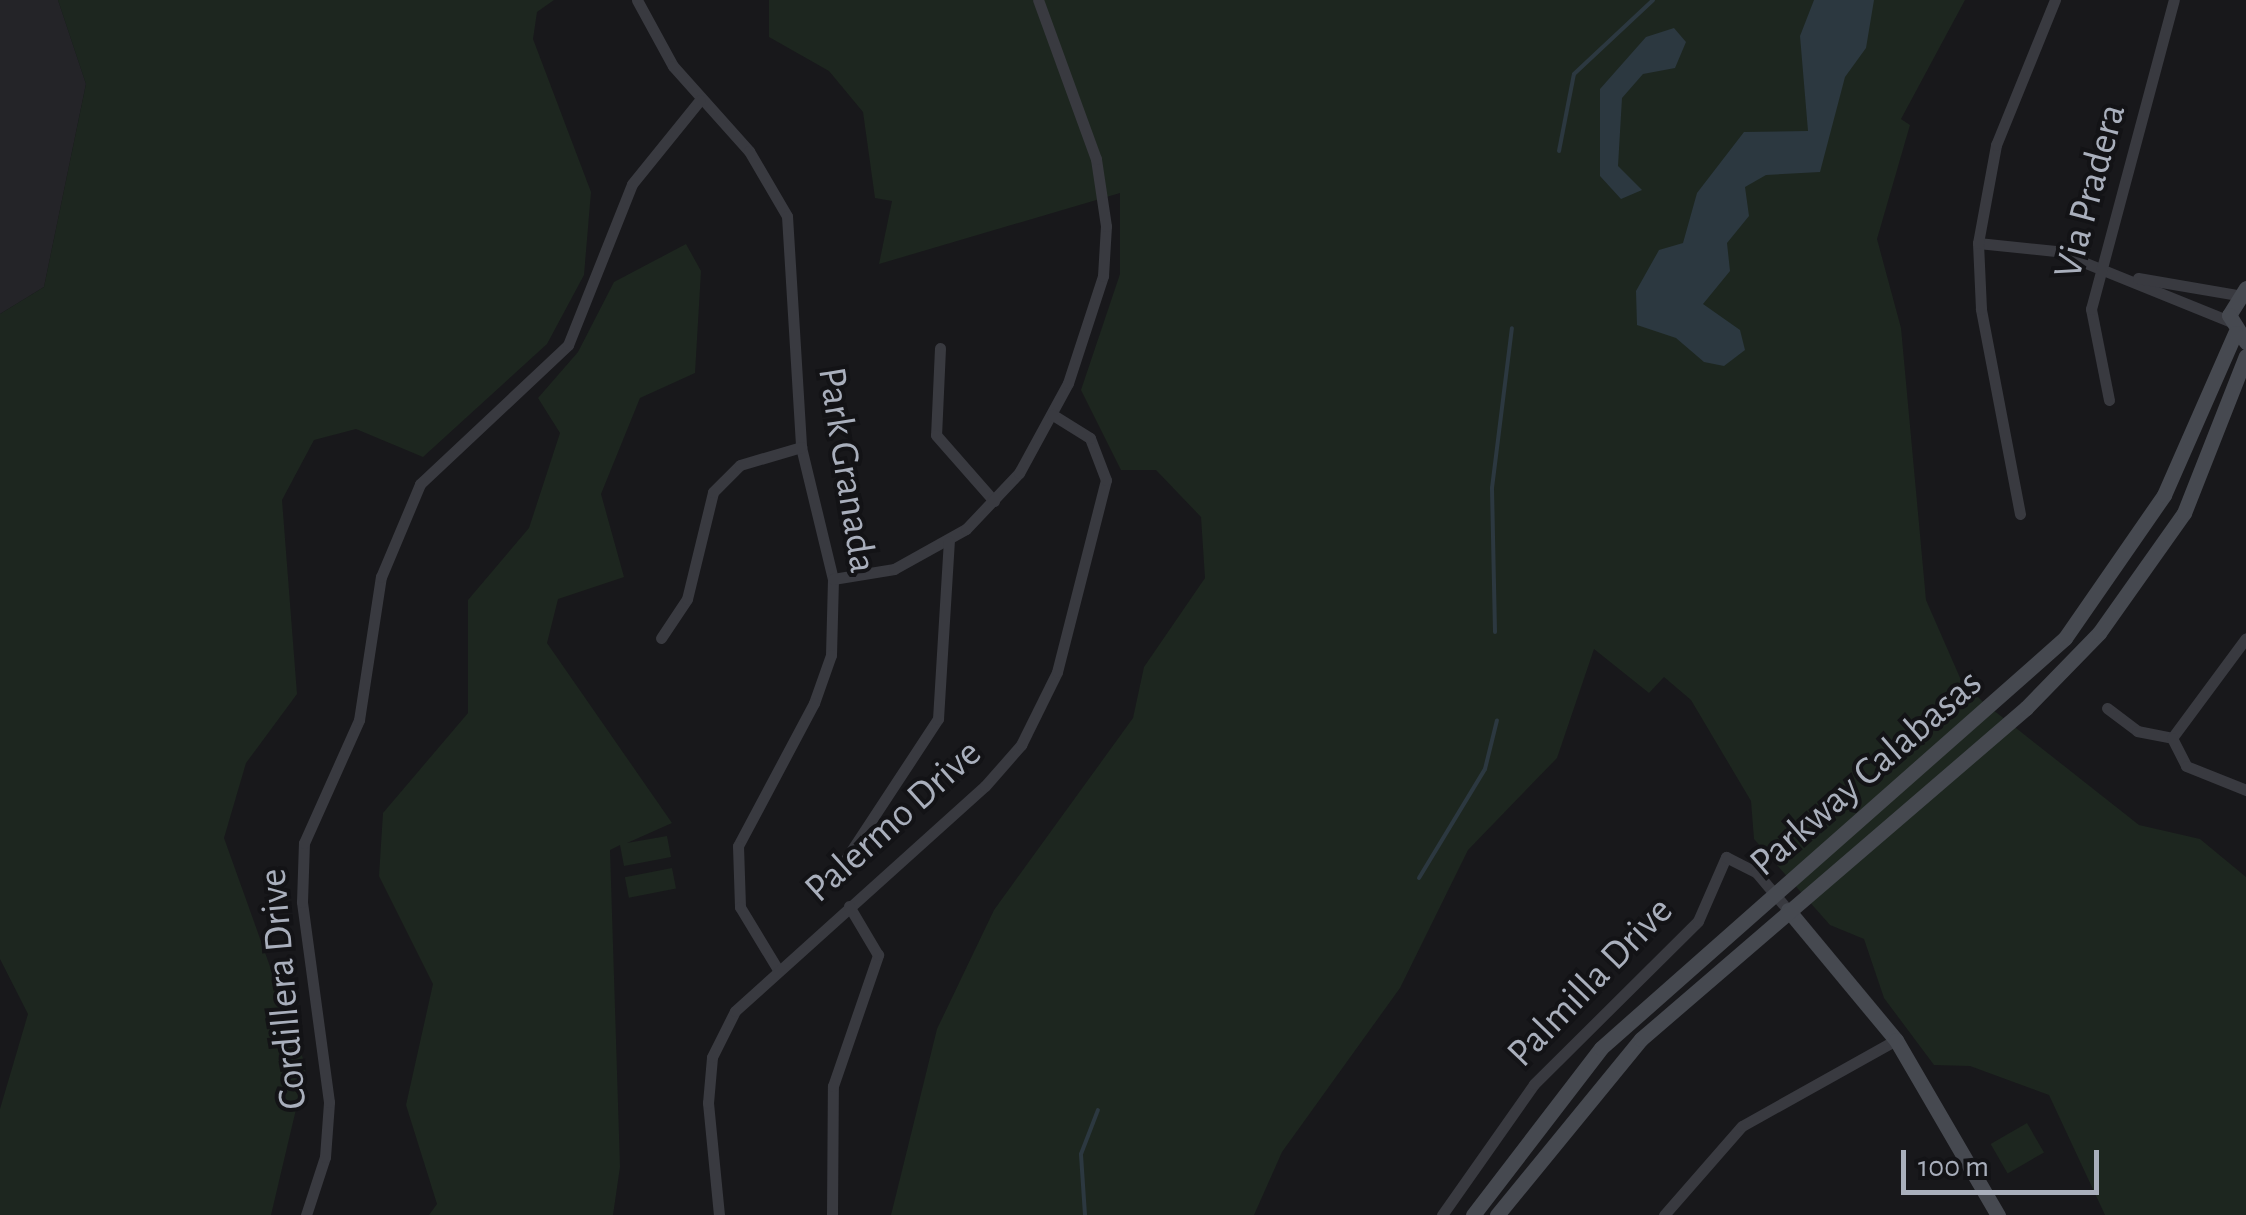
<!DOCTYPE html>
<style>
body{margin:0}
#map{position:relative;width:2246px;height:1215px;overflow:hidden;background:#18181b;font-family:"Alegreya Sans",sans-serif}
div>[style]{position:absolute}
.built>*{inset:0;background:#242428}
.green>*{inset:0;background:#1d261f;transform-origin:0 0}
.water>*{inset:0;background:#2c3840}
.stream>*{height:4px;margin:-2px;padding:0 2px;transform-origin:2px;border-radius:2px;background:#2c3840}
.street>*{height:11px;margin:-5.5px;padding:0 5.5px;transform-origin:5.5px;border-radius:5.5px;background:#393a40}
.secondary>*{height:15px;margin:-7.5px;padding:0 7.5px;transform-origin:7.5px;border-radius:7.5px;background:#464950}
span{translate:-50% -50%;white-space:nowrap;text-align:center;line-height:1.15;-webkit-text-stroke:8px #131316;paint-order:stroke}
.street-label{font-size:40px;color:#a9afbc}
.scale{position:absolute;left:1901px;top:1150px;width:198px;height:45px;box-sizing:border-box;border:5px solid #a9afbc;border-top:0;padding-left:12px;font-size:30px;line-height:35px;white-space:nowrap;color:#a9afbc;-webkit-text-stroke:8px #131316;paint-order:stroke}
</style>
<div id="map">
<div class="built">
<i style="clip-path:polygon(0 0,58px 0,86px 84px,44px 287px,0 314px)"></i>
</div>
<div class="green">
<i style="clip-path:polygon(58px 0,554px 0,537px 12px,533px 39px,591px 192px,584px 275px,547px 344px,423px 457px,356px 429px,314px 440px,282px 500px,297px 694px,246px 763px,224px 838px,306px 1067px,271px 1215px,0 1215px,0 1109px,28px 1014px,0 959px,0 314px,44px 287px,86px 84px)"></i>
<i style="clip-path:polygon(769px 0,1965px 0,1901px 119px,1910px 125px,1877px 239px,1901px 328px,1926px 600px,1961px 680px,1983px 702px,2139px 825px,2200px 839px,2246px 877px,2246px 1215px,2105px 1215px,2049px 1095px,1970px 1066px,1934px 1065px,1884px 998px,1864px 939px,1830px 925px,1754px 839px,1751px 801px,1691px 700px,1664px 677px,1649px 693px,1594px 649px,1557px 758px,1468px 850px,1400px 988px,1282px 1152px,1254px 1215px,891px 1215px,937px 1029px,994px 910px,1133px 718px,1144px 667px,1205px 578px,1201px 517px,1156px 470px,1121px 470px,1081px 390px,1120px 274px,1120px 193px,879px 264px,892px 201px,875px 198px,863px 112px,829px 71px,769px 37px)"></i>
<i style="clip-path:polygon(686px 244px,701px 271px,695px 373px,640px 398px,601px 494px,624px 577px,558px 599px,547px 643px,672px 823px,627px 843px,667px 836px,671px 857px,624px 866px,620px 845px,610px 850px,620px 1167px,613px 1215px,429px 1215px,437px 1204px,406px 1105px,433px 984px,379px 876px,383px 813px,468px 713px,468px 600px,529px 528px,560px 433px,538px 398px,578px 352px,614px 282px)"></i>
<i style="left:672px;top:868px;width:21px;height:48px;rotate:79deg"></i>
<i style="left:2027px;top:1123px;width:34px;height:42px;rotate:60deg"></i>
</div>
<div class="water">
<i style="clip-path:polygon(1814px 0,1874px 0,1866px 48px,1845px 77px,1820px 172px,1766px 175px,1745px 187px,1749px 216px,1727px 243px,1730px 271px,1703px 304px,1740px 330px,1745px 350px,1724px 366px,1704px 362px,1676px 338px,1637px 325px,1636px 291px,1659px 250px,1683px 243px,1697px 193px,1744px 132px,1808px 131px,1800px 36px)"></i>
<i style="clip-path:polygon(1674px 28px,1686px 42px,1675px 68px,1643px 74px,1622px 98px,1618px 166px,1642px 190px,1621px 199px,1600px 176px,1600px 89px,1646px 37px)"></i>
</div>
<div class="stream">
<i style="left:1559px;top:151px;width:78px;rotate:-79deg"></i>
<i style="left:1574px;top:74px;width:108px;rotate:-43.1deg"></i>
<i style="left:1495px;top:632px;width:144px;rotate:-91.2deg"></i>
<i style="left:1492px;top:488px;width:161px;rotate:-82.9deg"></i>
<i style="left:1419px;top:878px;width:127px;rotate:-58.8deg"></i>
<i style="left:1485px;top:769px;width:50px;rotate:-76.2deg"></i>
<i style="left:1085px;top:1215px;width:61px;rotate:-93.8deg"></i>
<i style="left:1081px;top:1154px;width:47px;rotate:-68.9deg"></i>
</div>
<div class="street">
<i style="left:637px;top:0;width:75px;rotate:61.4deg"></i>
<i style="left:673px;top:66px;width:114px;rotate:48.2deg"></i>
<i style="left:749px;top:151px;width:75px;rotate:59.7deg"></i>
<i style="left:787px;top:216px;width:231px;rotate:86.5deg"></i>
<i style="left:801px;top:447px;width:136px;rotate:76.4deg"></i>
<i style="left:833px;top:579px;width:76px;rotate:91.5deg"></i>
<i style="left:831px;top:655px;width:51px;rotate:109.5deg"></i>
<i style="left:814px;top:703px;width:162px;rotate:118deg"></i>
<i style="left:738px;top:846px;width:61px;rotate:88.1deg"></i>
<i style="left:740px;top:907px;width:71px;rotate:58.8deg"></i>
<i style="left:1978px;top:243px;width:78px;rotate:5.9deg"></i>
<i style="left:2056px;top:251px;width:187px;rotate:22deg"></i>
<i style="left:2138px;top:278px;width:100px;rotate:9.7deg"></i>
<i style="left:940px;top:348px;width:87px;rotate:92.6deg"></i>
<i style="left:936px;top:435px;width:88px;rotate:48.7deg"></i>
<i style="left:2109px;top:400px;width:93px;rotate:-101.2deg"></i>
<i style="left:2091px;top:309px;width:320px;rotate:-75deg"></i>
<i style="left:2020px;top:514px;width:209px;rotate:-100.8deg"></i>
<i style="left:1981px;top:309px;width:66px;rotate:-92.6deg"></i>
<i style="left:1978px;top:243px;width:100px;rotate:-79.6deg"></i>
<i style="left:1996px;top:145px;width:157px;rotate:-67.9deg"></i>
<i style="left:833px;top:579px;width:62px;rotate:-9.3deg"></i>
<i style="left:894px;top:569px;width:82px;rotate:-29.1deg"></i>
<i style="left:966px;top:529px;width:77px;rotate:-46.6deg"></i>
<i style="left:1019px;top:473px;width:102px;rotate:-61.4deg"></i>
<i style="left:1068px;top:383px;width:113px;rotate:-71.9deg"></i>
<i style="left:1103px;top:276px;width:50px;rotate:-86.6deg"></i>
<i style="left:1106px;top:226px;width:68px;rotate:-98.5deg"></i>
<i style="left:1096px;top:159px;width:169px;rotate:-110deg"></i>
<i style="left:661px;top:638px;width:47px;rotate:-56.3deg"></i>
<i style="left:687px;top:599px;width:110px;rotate:-76.3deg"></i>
<i style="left:713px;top:492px;width:38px;rotate:-45deg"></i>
<i style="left:740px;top:465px;width:64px;rotate:-16.4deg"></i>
<i style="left:2107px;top:708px;width:38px;rotate:37deg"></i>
<i style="left:2137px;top:731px;width:36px;rotate:11deg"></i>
<i style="left:2172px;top:738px;width:124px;rotate:-53.5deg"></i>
<i style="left:2172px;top:738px;width:31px;rotate:63deg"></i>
<i style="left:2186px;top:766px;width:65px;rotate:21.8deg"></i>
<i style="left:836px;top:874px;width:186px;rotate:-56.7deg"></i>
<i style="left:938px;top:719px;width:178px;rotate:-86.5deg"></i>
<i style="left:306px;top:1215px;width:61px;rotate:-71.9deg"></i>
<i style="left:325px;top:1157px;width:55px;rotate:-85.8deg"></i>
<i style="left:329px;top:1102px;width:202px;rotate:-97.7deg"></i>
<i style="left:302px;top:902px;width:59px;rotate:-88.1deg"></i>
<i style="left:304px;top:843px;width:135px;rotate:-65.9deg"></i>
<i style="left:359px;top:720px;width:145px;rotate:-81.3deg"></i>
<i style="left:381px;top:577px;width:101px;rotate:-67.2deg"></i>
<i style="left:420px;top:484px;width:203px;rotate:-43.2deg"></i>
<i style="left:568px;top:345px;width:173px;rotate:-68.3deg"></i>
<i style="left:632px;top:184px;width:108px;rotate:-51deg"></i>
<i style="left:719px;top:1215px;width:113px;rotate:-95.6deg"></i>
<i style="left:708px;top:1103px;width:46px;rotate:-85deg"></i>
<i style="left:712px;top:1057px;width:51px;rotate:-63.4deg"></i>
<i style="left:735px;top:1011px;width:336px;rotate:-42deg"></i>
<i style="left:985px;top:786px;width:55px;rotate:-48.7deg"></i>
<i style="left:1021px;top:745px;width:81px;rotate:-63.7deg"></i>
<i style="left:1057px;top:672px;width:198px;rotate:-75.7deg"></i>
<i style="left:1106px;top:480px;width:45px;rotate:-110.9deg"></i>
<i style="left:1090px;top:438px;width:44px;rotate:-148.1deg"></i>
<i style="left:832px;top:1215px;width:129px;rotate:-89.6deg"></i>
<i style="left:833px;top:1086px;width:139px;rotate:-71deg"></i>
<i style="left:878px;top:955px;width:57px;rotate:-120.6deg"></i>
<i style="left:1442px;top:1215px;width:160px;rotate:-54.9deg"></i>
<i style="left:1534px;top:1084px;width:231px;rotate:-44.8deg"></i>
<i style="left:1698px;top:921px;width:70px;rotate:-66.4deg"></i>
<i style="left:1726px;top:857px;width:34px;rotate:27deg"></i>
<i style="left:1756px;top:872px;width:50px;rotate:49.9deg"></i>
<i style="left:1664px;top:1215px;width:118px;rotate:-48.8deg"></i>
<i style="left:1742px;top:1126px;width:176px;rotate:-29.2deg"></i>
</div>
<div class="secondary">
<i style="left:2246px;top:288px;width:32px;rotate:122deg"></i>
<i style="left:2229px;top:315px;width:32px;rotate:58deg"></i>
<i style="left:1788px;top:910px;width:169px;rotate:50.3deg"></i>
<i style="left:1896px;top:1040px;width:203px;rotate:59.8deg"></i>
<i style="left:1473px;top:1215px;width:210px;rotate:-52.5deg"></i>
<i style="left:1601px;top:1048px;width:619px;rotate:-41.46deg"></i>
<i style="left:2065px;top:638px;width:174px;rotate:-55.3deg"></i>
<i style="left:2164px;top:495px;width:177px;rotate:-66.3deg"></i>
<i style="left:1497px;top:1215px;width:227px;rotate:-50.7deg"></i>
<i style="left:1641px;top:1039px;width:508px;rotate:-40.69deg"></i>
<i style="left:2026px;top:708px;width:105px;rotate:-45.8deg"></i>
<i style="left:2099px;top:633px;width:147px;rotate:-54.7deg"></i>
<i style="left:2184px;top:513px;width:169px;rotate:-68.5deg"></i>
</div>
<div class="street-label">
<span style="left:2090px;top:191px;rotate:-75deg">Via Pradera</span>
<span style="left:847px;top:470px;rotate:81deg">Park Granada</span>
<span style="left:1866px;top:773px;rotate:-41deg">Parkway Calabasas</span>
<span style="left:893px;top:821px;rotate:-42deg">Palermo Drive</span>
<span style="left:1590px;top:982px;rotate:-46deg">Palmilla Drive</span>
<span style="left:283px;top:989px;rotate:-95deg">Cordillera Drive</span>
</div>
<div class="scale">100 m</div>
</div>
